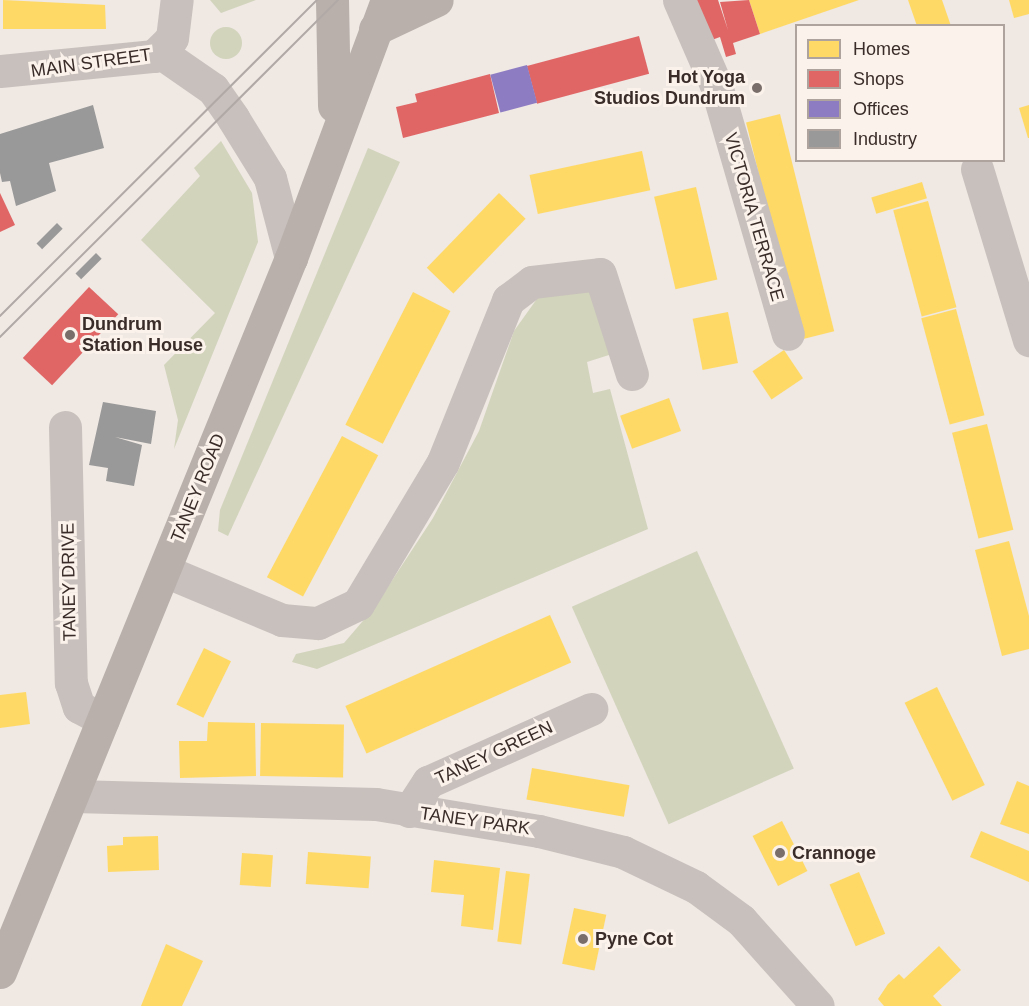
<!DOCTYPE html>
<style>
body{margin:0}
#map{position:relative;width:1029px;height:1006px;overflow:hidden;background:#efe8e3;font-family:Helvetica,sans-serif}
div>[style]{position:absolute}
.green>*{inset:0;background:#d2d4bc;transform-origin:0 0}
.round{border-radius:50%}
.homes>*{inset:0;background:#ffd966;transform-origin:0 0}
.shops>*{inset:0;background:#e06666;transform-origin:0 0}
.offices>*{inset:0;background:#8e7cc3;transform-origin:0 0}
.industry>*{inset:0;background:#999;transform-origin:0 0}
.minor>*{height:33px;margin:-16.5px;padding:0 16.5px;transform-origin:16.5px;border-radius:16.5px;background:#c8c0bc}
.secondary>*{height:33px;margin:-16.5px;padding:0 16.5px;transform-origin:16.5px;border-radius:16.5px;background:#b9b0ac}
.tram>*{height:1.5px;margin:-0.75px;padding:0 0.75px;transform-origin:0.75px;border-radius:0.75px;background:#b0a9a6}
.dots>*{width:16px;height:16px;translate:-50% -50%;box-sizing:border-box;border:3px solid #fbf2eb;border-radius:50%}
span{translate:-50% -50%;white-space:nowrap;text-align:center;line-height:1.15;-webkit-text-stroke:6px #fbf2eb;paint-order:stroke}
.street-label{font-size:18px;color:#3a2d29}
.poi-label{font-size:18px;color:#3a2d29;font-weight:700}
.right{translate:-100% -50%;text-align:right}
.left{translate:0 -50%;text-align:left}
.legend{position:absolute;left:795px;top:24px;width:210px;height:138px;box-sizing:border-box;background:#fbf2eb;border:2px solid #aea39d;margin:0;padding:8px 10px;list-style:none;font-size:18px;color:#3a2d29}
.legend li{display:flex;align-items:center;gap:12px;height:30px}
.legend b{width:30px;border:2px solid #aea39d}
</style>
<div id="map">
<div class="green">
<i style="clip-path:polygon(210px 0,256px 0,221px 13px)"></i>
<i class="round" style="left:210px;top:27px;width:32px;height:32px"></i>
<i style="clip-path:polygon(221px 141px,252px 193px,258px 242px,174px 449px,178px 420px,164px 365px,215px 313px,141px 240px,200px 176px,194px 168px)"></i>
<i style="clip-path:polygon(368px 148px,400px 162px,228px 536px,218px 531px,220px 510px)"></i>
<i style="clip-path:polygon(592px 285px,612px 354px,587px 362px,593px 393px,610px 389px,648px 529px,317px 669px,292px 662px,296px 654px,344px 643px,374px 608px,433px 518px,479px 431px,514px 331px,539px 296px)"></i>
<i style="left:697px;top:551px;width:238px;height:137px;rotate:66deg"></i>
</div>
<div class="homes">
<i style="clip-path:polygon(3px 0,105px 5px,106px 29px,3px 29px)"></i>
<i style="clip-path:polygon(749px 0,859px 0,760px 34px)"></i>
<i style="clip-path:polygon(908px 0,942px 0,951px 26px,917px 26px)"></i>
<i style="clip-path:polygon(1009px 0,1029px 0,1029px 14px,1014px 18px)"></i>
<i style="clip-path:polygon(1029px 105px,1029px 138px,1028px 138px,1019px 108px)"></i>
<i style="left:780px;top:114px;width:224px;height:35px;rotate:76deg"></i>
<i style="left:642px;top:151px;width:40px;height:115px;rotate:78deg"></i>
<i style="left:922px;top:182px;width:17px;height:53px;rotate:73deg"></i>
<i style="left:696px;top:187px;width:95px;height:43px;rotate:77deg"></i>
<i style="left:499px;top:193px;width:37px;height:104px;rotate:44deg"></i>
<i style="left:928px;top:201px;width:110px;height:36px;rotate:75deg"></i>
<i style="left:413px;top:292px;width:42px;height:149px;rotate:27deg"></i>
<i style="left:956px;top:309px;width:110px;height:36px;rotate:75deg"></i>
<i style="left:728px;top:312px;width:52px;height:36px;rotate:79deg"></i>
<i style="left:784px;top:350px;width:34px;height:38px;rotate:56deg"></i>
<i style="left:669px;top:398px;width:35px;height:52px;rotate:70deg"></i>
<i style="left:987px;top:424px;width:109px;height:36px;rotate:76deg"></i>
<i style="left:342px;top:436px;width:41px;height:160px;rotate:28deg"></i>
<i style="clip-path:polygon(1009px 541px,1029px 616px,1029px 649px,1002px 656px,975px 550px)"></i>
<i style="left:550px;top:615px;width:52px;height:224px;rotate:66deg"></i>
<i style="left:204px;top:648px;width:30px;height:63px;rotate:26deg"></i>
<i style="left:937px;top:687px;width:109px;height:36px;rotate:64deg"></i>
<i style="clip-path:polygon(26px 692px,30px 724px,0 728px,0 695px)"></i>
<i style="clip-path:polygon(208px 722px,255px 723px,256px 776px,180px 778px,179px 741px,207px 741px)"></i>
<i style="left:261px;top:723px;width:83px;height:53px;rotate:1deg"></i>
<i style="left:532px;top:768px;width:99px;height:32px;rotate:10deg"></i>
<i style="clip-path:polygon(1017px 781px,1029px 786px,1029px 834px,1000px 824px)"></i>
<i style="left:782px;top:821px;width:56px;height:33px;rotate:63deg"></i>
<i style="clip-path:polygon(981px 831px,1029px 851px,1029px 882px,970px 857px)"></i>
<i style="clip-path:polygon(158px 836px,159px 870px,108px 872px,107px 846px,123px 845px,123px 837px)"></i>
<i style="left:308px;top:852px;width:63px;height:32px;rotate:4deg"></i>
<i style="left:242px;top:853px;width:31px;height:32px;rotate:4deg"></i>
<i style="clip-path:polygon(434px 860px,500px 868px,493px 930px,461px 926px,464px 895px,431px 892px)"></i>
<i style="left:506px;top:871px;width:24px;height:71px;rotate:7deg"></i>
<i style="left:859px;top:872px;width:67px;height:32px;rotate:67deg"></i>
<i style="left:574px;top:908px;width:33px;height:57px;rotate:12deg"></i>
<i style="clip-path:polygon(166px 944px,203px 961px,182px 1006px,141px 1006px)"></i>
<i style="clip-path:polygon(939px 946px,961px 970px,933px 996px,942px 1006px,884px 1006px,878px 999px,888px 984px,899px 974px,904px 979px)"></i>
</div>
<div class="shops">
<i style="clip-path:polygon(696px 0,718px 0,728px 30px,720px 2px,749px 0,760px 34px,733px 43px,736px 54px,726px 57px,720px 37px,709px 41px)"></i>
<i style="left:639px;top:36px;width:39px;height:116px;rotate:75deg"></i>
<i style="clip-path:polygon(490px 74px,499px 113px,403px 138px,396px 107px,417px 102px,415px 94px)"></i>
<i style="clip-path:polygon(0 193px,15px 225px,0 232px)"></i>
<i style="left:89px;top:287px;width:40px;height:97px;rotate:43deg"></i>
</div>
<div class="offices">
<i style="left:527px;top:65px;width:39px;height:38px;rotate:75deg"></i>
</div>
<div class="industry">
<i style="clip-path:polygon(93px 105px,104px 148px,49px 163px,56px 191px,16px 206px,10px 181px,2px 182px,0 173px,0 134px)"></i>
<i style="left:57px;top:223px;width:8px;height:29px;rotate:45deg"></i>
<i style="left:96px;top:253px;width:8px;height:29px;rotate:45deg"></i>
<i style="clip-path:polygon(103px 402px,156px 411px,151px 444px,115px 437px,142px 445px,134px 486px,106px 481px,108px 468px,89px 465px)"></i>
</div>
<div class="minor">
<i style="left:679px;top:0;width:93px;rotate:66.5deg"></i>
<i style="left:716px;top:85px;width:259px;rotate:73.9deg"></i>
<i style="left:161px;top:53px;width:63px;rotate:34.7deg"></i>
<i style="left:213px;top:89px;width:35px;rotate:55deg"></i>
<i style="left:233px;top:118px;width:70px;rotate:58.3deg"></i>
<i style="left:270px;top:178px;width:83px;rotate:75.3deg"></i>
<i style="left:0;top:71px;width:155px;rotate:-5.6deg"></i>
<i style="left:154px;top:56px;width:25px;rotate:-45deg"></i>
<i style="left:172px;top:38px;width:38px;rotate:-83deg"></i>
<i style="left:977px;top:169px;width:179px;rotate:73.1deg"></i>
<i style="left:65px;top:427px;width:256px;rotate:88.7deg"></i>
<i style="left:71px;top:683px;width:25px;rotate:72deg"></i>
<i style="left:79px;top:707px;width:27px;rotate:28deg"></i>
<i style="left:165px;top:571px;width:127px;rotate:22.7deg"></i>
<i style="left:282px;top:620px;width:36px;rotate:5deg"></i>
<i style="left:318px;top:623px;width:44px;rotate:-25.4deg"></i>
<i style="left:358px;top:604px;width:165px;rotate:-59.1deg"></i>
<i style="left:443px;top:462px;width:175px;rotate:-68.1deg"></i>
<i style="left:508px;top:300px;width:30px;rotate:-37deg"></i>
<i style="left:532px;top:282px;width:68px;rotate:-6.7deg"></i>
<i style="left:600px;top:274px;width:105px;rotate:72.3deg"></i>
<i style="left:73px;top:796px;width:303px;rotate:1.5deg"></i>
<i style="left:376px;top:804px;width:165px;rotate:9.4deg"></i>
<i style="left:539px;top:831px;width:87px;rotate:14deg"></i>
<i style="left:623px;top:852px;width:81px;rotate:25.6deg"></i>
<i style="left:696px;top:887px;width:56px;rotate:36.3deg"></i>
<i style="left:741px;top:920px;width:115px;rotate:48.2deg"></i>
<i style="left:409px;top:811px;width:35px;rotate:-57deg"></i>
<i style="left:428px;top:782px;width:179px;rotate:-24.1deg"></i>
</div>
<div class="secondary">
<i style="left:332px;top:0;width:106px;rotate:88.9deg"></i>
<i style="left:375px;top:29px;width:68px;rotate:-25.1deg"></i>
<i style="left:0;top:972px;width:771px;rotate:-67.83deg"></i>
<i style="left:291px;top:258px;width:275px;rotate:-69.6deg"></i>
</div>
<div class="tram">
<i style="left:0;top:316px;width:448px;rotate:-44.9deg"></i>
<i style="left:0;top:337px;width:477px;rotate:-44.9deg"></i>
</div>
<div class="dots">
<i style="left:757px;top:88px;background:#796e6a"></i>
<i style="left:70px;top:335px;background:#796e6a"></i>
<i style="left:780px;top:853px;background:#796e6a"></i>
<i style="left:583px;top:939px;background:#796e6a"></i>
</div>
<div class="street-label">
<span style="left:91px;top:63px;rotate:-8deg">MAIN STREET</span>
<span style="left:754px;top:217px;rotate:74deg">VICTORIA TERRACE</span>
<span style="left:198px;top:488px;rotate:-68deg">TANEY ROAD</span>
<span style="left:69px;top:582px;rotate:-91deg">TANEY DRIVE</span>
<span style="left:494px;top:753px;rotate:-25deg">TANEY GREEN</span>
<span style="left:475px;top:821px;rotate:8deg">TANEY PARK</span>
</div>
<div class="poi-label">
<span class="right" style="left:745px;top:88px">Hot Yoga<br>Studios Dundrum</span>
<span class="left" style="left:82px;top:335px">Dundrum<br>Station House</span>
<span class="left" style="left:792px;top:853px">Crannoge</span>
<span class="left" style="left:595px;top:939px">Pyne Cot</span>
</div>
<ul class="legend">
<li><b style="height:16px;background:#ffd966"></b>Homes</li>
<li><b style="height:16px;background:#e06666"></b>Shops</li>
<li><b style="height:16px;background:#8e7cc3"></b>Offices</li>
<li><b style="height:16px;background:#999"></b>Industry</li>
</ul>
</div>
